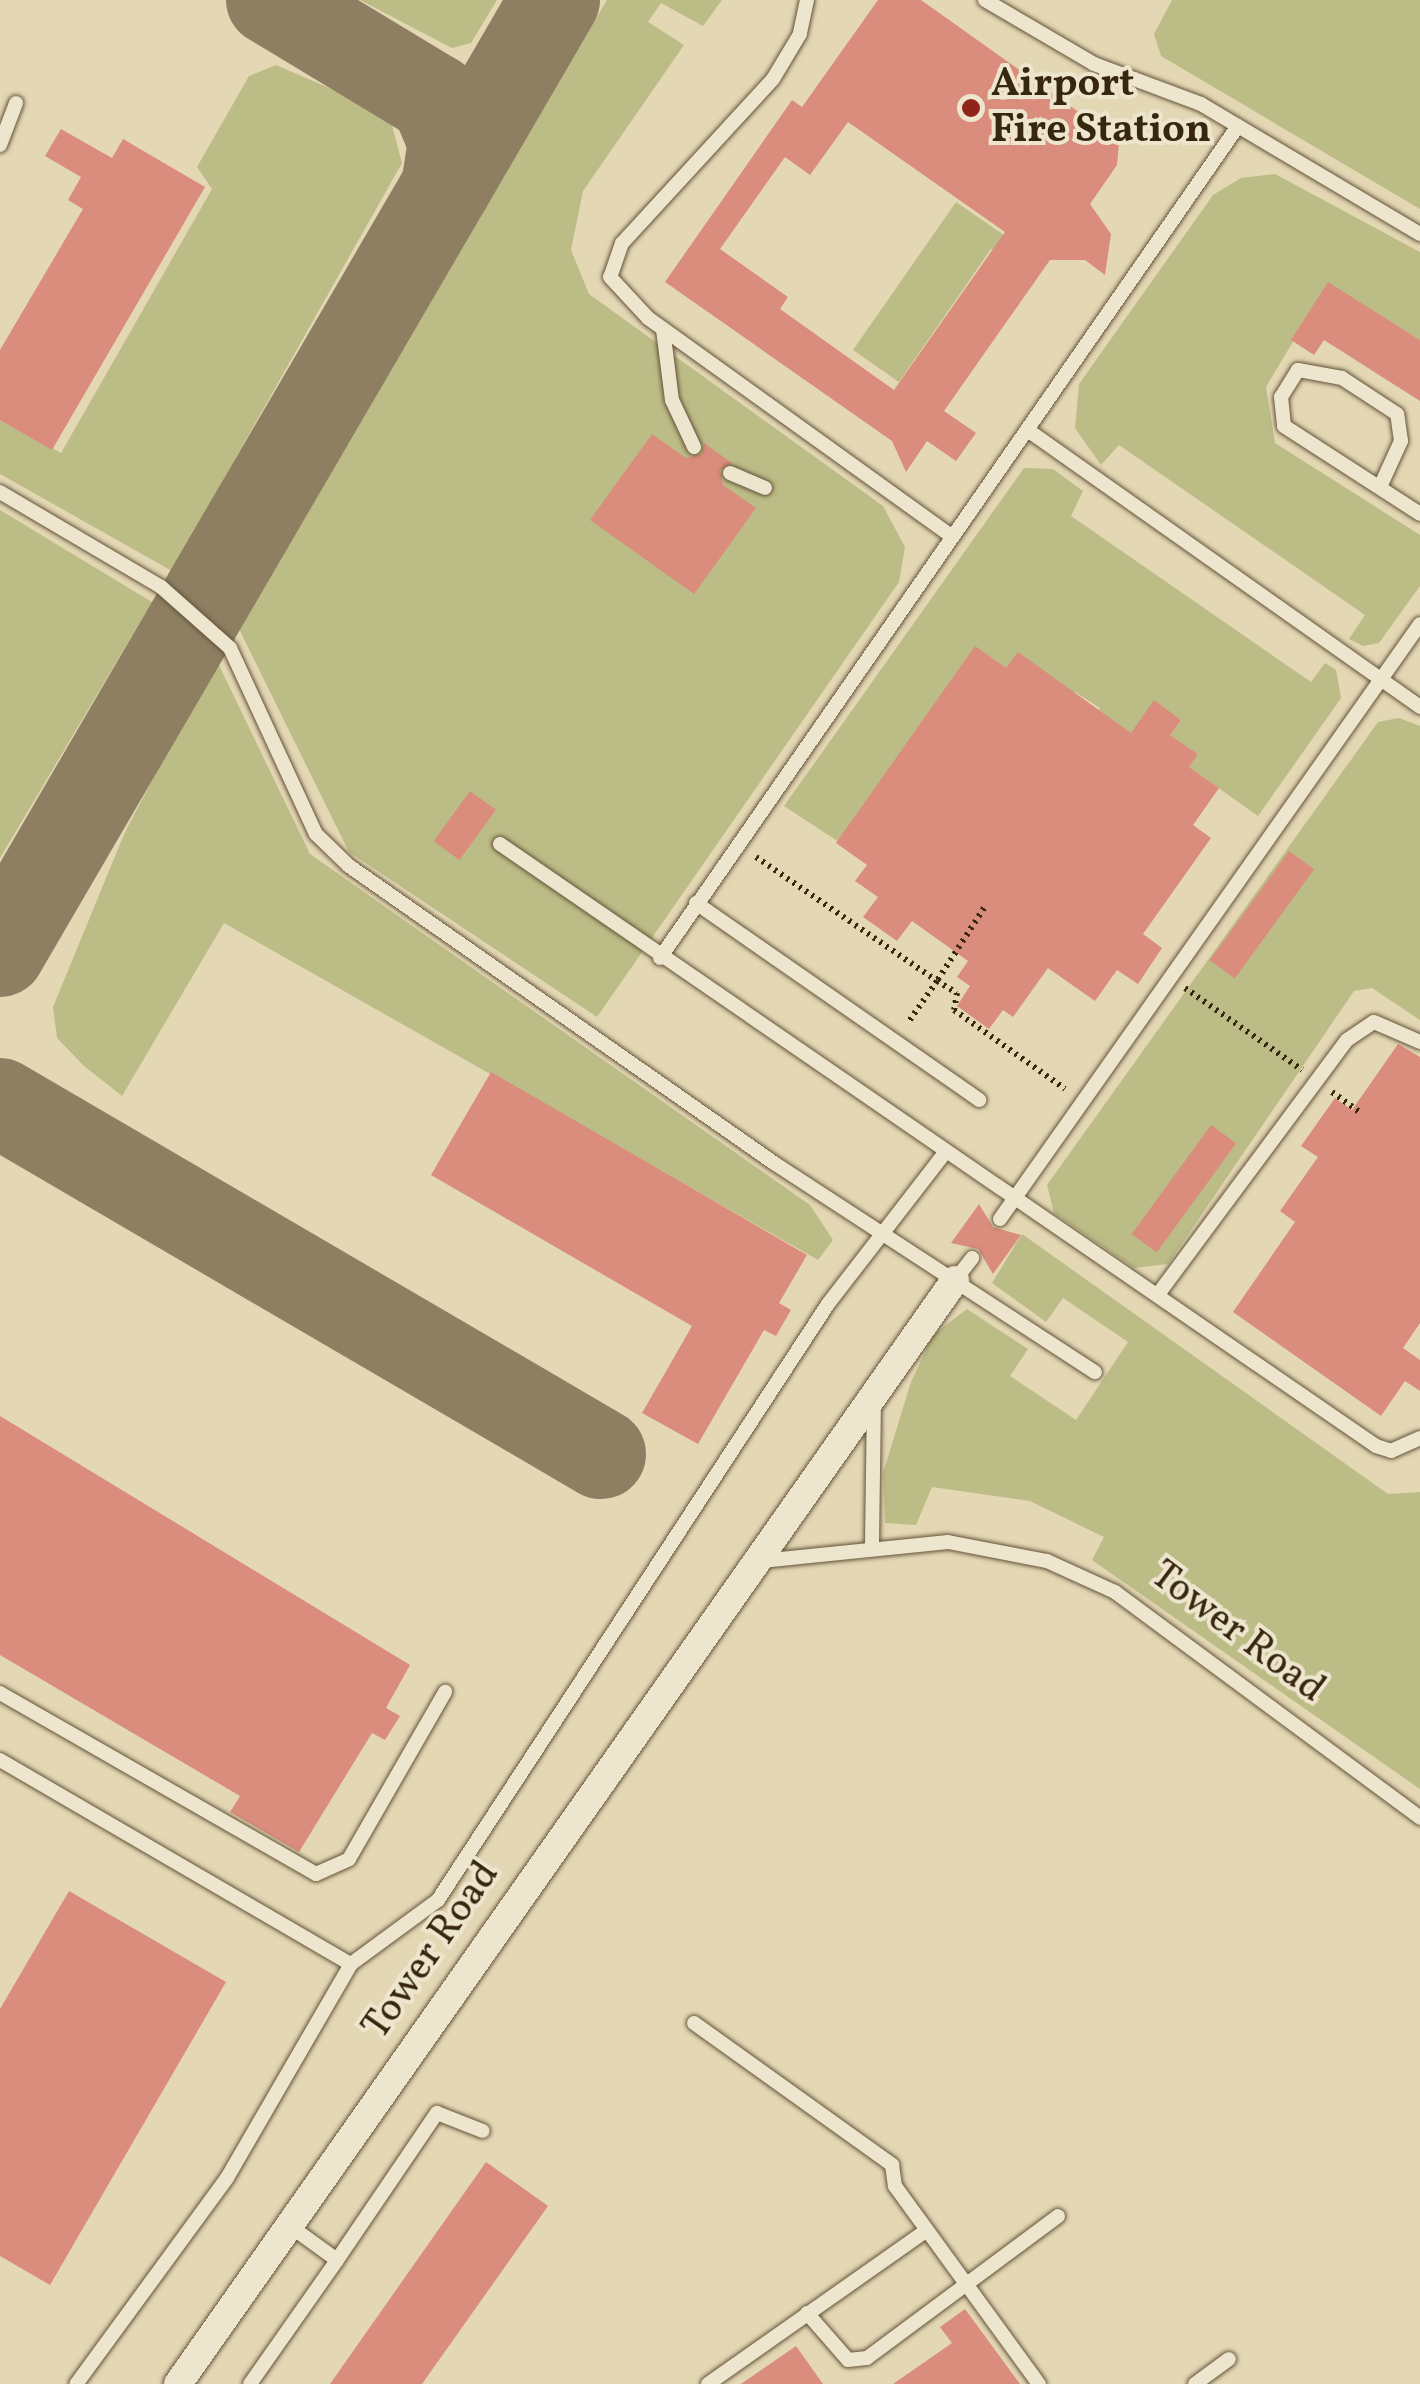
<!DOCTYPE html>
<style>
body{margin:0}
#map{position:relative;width:1420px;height:2384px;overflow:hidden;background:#e4d7b4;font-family:Vollkorn,serif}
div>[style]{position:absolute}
.green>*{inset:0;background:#bcbc87}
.taxiway>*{height:90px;margin:-45px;padding:0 45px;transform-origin:45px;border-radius:45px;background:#8e7f62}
.building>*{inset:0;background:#da8d7c;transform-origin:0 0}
.path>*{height:6px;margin-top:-3px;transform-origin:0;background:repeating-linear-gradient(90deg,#38270f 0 2.5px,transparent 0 7.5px)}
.roads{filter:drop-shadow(0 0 2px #635338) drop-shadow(0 0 2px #635338)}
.service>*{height:14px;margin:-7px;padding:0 7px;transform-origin:7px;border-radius:7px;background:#ede5ce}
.minor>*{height:28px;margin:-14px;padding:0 14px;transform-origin:14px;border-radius:14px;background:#ede5ce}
.dots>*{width:28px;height:28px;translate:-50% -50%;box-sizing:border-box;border:5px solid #ede5ce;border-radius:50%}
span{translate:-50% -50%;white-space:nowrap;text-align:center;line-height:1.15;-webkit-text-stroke:8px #ede5ce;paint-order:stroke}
.poi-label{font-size:40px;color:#38270f;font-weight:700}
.left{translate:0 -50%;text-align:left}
.street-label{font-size:40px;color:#38270f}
</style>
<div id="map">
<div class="green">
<i style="clip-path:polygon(360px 0,497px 0,471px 43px,452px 48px)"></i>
<i style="clip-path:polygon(607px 0,722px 0,703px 26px,661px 3px,648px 22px,684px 45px,583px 191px,571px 250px,589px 294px,883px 506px,905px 547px,899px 582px,597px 1017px,349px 852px,238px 627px)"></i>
<i style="clip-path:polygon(1172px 0,1420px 0,1420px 209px,1161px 56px,1154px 34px)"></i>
<i style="clip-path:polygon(276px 65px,389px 114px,402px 163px,172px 571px,0 474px,0 419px,61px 453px,212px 189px,197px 167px,249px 76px)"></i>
<i style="clip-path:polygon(1275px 174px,1420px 252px,1420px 340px,1328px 283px,1266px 387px,1275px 443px,1420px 535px,1420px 586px,1379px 643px,1363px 646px,1349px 639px,1365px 615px,1119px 445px,1101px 465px,1075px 428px,1079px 384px,1213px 195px,1241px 178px)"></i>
<i style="clip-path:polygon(956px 202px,1014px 242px,1004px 257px,991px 249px,899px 382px,853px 350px)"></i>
<i style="clip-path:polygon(1024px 468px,1053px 469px,1083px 491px,1071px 516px,1311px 682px,1325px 663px,1336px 670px,1341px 698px,1258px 816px,1189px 767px,1198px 754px,1170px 735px,1181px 720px,1154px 701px,1067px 831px,1033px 808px,1100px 708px,1075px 692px,1063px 709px,845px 846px,784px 806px)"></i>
<i style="clip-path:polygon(0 510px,152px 602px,0 858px)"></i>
<i style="clip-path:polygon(216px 659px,310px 854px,810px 1205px,833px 1240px,818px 1260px,224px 923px,122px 1096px,84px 1066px,57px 1038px,53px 1007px,125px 832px)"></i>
<i style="clip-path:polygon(1399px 718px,1420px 726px,1420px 1020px,1372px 988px,1354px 991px,1168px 1264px,1134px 1268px,1054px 1213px,1047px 1185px,1378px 722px)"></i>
<i style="clip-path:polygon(1022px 1234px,1388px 1494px,1420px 1492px,1420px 1789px,1092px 1560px,1104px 1537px,1030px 1501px,932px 1487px,916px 1525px,885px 1523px,883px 1473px,911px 1382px,933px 1335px,967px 1309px,1028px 1349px,1010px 1376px,1076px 1420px,1128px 1342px,1063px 1298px,1046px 1322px,992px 1283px)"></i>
</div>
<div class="taxiway">
<i style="left:271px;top:0;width:192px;rotate:31.1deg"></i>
<i style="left:435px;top:99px;width:47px;rotate:67.3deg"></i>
<i style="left:453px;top:142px;width:46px;rotate:98.8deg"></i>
<i style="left:0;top:952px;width:1102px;rotate:-59.76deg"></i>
<i style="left:0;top:1103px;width:696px;rotate:30.29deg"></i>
</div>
<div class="building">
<i style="clip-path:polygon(evenodd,878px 0,921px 0,1087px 118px,1077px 132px,1119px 143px,1117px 165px,1090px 204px,1111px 234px,1105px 275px,1085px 260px,1050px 260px,944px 411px,976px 433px,956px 461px,927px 441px,906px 472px,892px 441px,665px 282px,792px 100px,802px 107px,878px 0,848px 122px,1005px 232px,894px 390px,780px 309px,788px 297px,720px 249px,785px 157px,810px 175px,848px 122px)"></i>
<i style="clip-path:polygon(61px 129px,112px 158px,123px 139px,205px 187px,52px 450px,0 420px,0 350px,83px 209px,68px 200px,81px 177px,45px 156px)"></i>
<i style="clip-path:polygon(1328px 282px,1420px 340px,1420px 401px,1324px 340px,1314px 355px,1291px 340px)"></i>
<i style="clip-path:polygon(652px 434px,686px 458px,702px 454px,704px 443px,732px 463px,720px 470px,723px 485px,756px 508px,694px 594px,590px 520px)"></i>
<i style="clip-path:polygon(975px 646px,1006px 668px,1018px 652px,1131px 733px,1154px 700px,1181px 720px,1170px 735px,1198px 754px,1189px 767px,1219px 788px,1193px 825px,1211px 838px,1143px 934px,1162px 948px,1138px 984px,1117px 970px,1095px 1001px,1048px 968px,1013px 1017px,1003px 1010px,989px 1029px,957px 1006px,970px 986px,957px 977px,968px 961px,912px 921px,897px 941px,863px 917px,878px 897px,855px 881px,867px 865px,836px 843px)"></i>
<i style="left:470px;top:791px;width:32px;height:62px;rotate:36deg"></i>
<i style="left:1289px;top:851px;width:31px;height:135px;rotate:36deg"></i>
<i style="clip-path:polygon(1398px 1044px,1420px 1057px,1420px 1323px,1403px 1348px,1420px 1360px,1420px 1391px,1405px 1381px,1381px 1416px,1233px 1312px,1295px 1222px,1280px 1211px,1318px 1157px,1301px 1146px,1335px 1098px,1352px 1110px)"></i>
<i style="clip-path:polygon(491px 1072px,807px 1255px,779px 1303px,791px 1310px,776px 1336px,764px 1330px,698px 1444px,642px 1413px,692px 1326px,431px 1175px)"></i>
<i style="left:1211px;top:1125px;width:31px;height:135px;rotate:36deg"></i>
<i style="clip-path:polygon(979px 1204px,993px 1227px,1021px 1235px,993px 1274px,978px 1249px,951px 1243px)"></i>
<i style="clip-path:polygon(0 1416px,410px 1665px,386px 1708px,400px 1716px,385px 1740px,372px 1733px,299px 1852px,230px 1812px,240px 1796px,0 1655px)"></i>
<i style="clip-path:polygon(69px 1891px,226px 1982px,50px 2285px,0 2256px,0 2009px)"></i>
<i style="clip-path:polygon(486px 2162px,548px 2206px,422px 2384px,330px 2384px)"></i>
<i style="clip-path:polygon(965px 2309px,1020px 2384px,893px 2384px,952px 2343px,940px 2327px)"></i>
<i style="clip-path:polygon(796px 2346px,823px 2384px,741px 2384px)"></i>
</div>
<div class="path">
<i style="left:756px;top:857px;width:219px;rotate:34.4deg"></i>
<i style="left:937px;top:981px;width:52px;rotate:124.9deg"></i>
<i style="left:984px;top:908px;width:87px;rotate:122.8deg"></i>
<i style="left:937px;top:981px;width:23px;rotate:31deg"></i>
<i style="left:957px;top:993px;width:17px;rotate:100deg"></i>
<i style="left:954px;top:1010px;width:136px;rotate:35.4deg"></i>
<i style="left:1185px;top:988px;width:143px;rotate:35deg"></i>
<i style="left:1332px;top:1092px;width:34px;rotate:36deg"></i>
</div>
<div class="roads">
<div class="service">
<i style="left:807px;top:0;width:35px;rotate:102deg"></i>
<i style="left:800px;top:34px;width:52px;rotate:121deg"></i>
<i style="left:773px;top:79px;width:223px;rotate:132.6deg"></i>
<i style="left:622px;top:243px;width:36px;rotate:109deg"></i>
<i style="left:610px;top:277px;width:56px;rotate:47.2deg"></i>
<i style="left:648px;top:318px;width:372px;rotate:35.7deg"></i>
<i style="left:985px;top:0;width:126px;rotate:30.4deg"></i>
<i style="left:1094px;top:64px;width:114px;rotate:20.5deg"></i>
<i style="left:1201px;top:104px;width:255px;rotate:30.7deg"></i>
<i style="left:0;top:145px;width:45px;rotate:-69.1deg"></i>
<i style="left:663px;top:329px;width:72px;rotate:82.8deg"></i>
<i style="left:672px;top:400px;width:52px;rotate:64.9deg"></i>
<i style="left:1029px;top:431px;width:479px;rotate:35.2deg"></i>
<i style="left:730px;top:473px;width:38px;rotate:23deg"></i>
<i style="left:1380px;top:487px;width:51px;rotate:-65.5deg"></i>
<i style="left:1401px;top:441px;width:27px;rotate:-98deg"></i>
<i style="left:1397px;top:414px;width:66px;rotate:-146.8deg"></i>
<i style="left:1342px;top:378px;width:45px;rotate:-169.7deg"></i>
<i style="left:1298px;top:370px;width:32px;rotate:122deg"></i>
<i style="left:1281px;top:397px;width:29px;rotate:84deg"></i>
<i style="left:1284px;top:426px;width:162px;rotate:32.9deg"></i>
<i style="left:0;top:492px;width:187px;rotate:30.5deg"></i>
<i style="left:161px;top:587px;width:92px;rotate:41.5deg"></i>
<i style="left:230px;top:648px;width:205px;rotate:65.2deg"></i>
<i style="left:316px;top:834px;width:46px;rotate:44.1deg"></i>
<i style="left:349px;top:866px;width:518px;rotate:34.95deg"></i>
<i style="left:774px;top:1163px;width:383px;rotate:33.1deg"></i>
<i style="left:500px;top:844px;width:1063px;rotate:34.5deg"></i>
<i style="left:1376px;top:1446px;width:16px;rotate:18deg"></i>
<i style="left:1391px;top:1451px;width:32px;rotate:-24deg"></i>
<i style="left:696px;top:903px;width:345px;rotate:34.8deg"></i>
<i style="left:660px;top:958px;width:1013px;rotate:-55.21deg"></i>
<i style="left:1000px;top:1219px;width:728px;rotate:-54.78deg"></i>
<i style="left:955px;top:1280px;width:28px;rotate:-52deg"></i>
<i style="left:1159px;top:1293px;width:315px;rotate:-53.4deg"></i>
<i style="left:1347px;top:1040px;width:32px;rotate:-34deg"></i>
<i style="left:1374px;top:1022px;width:50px;rotate:23.5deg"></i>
<i style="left:872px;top:1543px;width:138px;rotate:-89.2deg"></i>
<i style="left:761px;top:1561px;width:188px;rotate:-5.8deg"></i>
<i style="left:948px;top:1542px;width:101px;rotate:10.9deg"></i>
<i style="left:1047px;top:1561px;width:75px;rotate:24.5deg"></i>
<i style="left:1115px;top:1592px;width:380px;rotate:36.5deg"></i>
<i style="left:0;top:1693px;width:364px;rotate:29.8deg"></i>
<i style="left:316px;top:1874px;width:36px;rotate:-24deg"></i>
<i style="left:349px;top:1859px;width:193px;rotate:-60.1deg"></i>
<i style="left:0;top:1760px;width:406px;rotate:30.2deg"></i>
<i style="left:351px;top:1964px;width:247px;rotate:120.1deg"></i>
<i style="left:227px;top:2178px;width:255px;rotate:126.2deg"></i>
<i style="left:351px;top:1964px;width:108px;rotate:-36.3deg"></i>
<i style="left:438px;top:1900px;width:712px;rotate:-56.8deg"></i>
<i style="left:828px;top:1304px;width:188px;rotate:-52.3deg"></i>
<i style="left:694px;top:2023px;width:244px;rotate:35.6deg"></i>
<i style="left:892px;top:2165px;width:21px;rotate:82deg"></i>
<i style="left:895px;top:2186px;width:245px;rotate:54deg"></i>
<i style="left:290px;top:2226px;width:58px;rotate:35.9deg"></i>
<i style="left:337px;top:2260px;width:178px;rotate:-55.8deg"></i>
<i style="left:437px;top:2113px;width:49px;rotate:21.4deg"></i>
<i style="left:807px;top:2313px;width:62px;rotate:48.9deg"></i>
<i style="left:848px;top:2360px;width:19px;rotate:-6deg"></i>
<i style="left:867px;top:2358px;width:238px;rotate:-36.6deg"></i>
<i style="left:250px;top:2384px;width:151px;rotate:-54.9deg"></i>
<i style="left:708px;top:2384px;width:266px;rotate:-35.1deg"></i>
<i style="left:1195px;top:2384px;width:42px;rotate:-36.3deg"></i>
</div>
<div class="minor">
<i style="left:178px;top:2384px;width:1350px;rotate:-54.86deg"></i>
</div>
</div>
<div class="dots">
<i style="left:971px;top:108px;background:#8f2418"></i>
</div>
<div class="poi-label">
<span class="left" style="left:991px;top:108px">Airport<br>Fire Station</span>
</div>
<div class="street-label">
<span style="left:1237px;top:1633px;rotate:37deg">Tower Road</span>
<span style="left:432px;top:1951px;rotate:-55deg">Tower Road</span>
</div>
</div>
